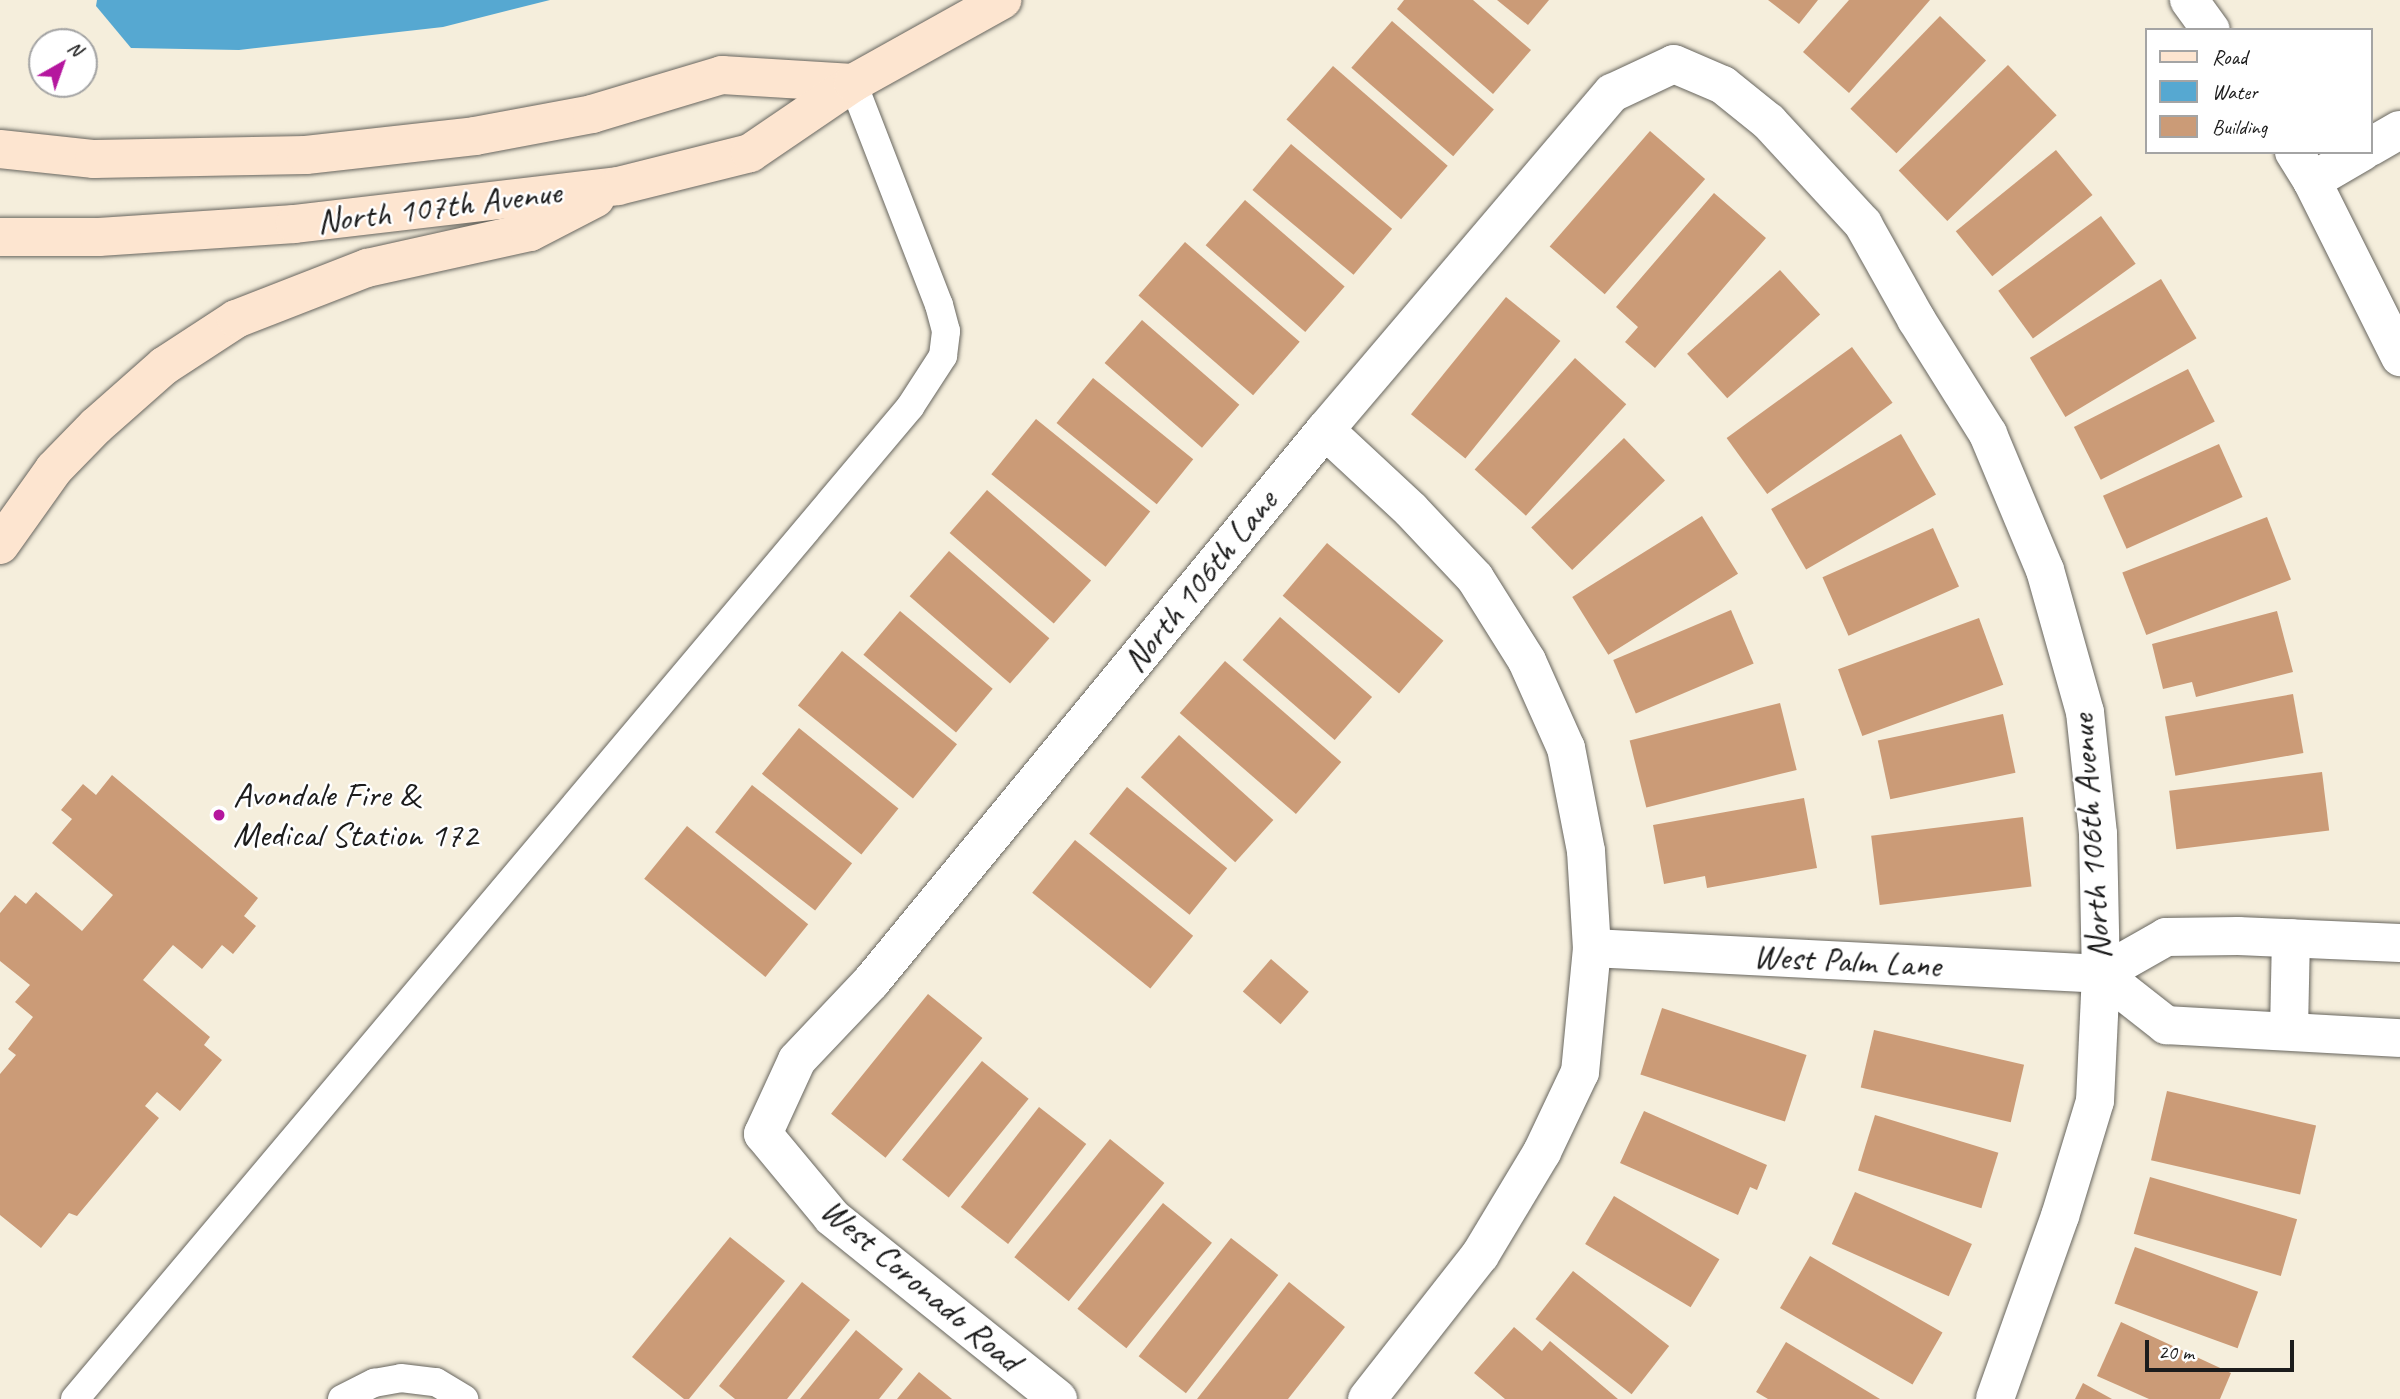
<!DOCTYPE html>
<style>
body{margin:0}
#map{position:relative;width:2400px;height:1399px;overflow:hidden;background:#f5eedc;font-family:Caveat,sans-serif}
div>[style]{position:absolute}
.water>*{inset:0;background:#56a8d1}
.building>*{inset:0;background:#cb9b77;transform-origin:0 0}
.roads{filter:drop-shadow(0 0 2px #68665f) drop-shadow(0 0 2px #68665f)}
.service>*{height:28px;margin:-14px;padding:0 14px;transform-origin:14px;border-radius:14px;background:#fff}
.minor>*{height:38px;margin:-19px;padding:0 19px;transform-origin:19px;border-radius:19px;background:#fff}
.tertiary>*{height:38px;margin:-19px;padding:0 19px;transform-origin:19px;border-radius:19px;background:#fff}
.secondary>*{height:38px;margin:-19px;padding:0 19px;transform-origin:19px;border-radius:19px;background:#fde5d0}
.dots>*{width:19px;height:19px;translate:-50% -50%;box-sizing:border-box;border:4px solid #fff;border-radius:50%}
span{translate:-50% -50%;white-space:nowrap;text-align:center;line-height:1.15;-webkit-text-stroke:5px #fff;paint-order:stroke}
.street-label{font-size:35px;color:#1c1c1c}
.poi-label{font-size:35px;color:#1c1c1c}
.left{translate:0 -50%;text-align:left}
.legend{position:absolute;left:2145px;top:28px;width:228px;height:126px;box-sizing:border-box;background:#fff;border:2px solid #a4a4a4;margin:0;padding:9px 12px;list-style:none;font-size:21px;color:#1c1c1c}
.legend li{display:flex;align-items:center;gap:14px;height:35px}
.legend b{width:35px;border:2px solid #a4a4a4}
.north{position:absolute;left:28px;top:28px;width:70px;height:70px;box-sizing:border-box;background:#fff;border:2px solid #a4a4a4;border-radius:50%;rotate:40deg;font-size:19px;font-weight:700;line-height:28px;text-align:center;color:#1c1c1c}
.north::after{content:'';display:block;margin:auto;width:24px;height:32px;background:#b5179e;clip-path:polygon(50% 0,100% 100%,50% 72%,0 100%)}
.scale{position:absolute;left:2145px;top:1340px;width:149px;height:32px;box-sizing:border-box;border:4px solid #1c1c1c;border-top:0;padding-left:9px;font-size:21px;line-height:24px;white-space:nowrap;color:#1c1c1c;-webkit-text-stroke:5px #fff;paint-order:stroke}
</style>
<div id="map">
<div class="water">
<i style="clip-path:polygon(97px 0,550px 0,443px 27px,239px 50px,131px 48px,96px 6px)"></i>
</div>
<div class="building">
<i style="clip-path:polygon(1404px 0,1473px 0,1531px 50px,1493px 94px,1397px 9px)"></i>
<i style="clip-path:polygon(1497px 0,1549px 0,1528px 25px)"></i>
<i style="clip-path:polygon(1768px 0,1818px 0,1799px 24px)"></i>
<i style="clip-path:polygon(1849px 0,1930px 0,1849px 93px,1803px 52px)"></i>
<i style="left:1940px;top:16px;width:64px;height:129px;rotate:44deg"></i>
<i style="left:1392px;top:21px;width:135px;height:62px;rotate:41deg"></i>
<i style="left:2008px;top:65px;width:70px;height:152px;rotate:46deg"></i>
<i style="left:1333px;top:66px;width:152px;height:71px;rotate:41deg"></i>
<i style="left:1650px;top:131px;width:73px;height:153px;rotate:41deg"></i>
<i style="left:1291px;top:144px;width:132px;height:60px;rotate:40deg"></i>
<i style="left:2056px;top:150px;width:58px;height:129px;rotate:51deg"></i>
<i style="clip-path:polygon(1714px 193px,1766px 238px,1655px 368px,1625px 342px,1638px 327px,1616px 307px)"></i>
<i style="left:1245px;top:200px;width:132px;height:60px;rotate:41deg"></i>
<i style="left:2101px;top:216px;width:59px;height:127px;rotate:54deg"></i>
<i style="left:1185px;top:242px;width:152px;height:71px;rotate:41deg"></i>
<i style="left:1780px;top:270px;width:60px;height:125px;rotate:48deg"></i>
<i style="left:2161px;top:279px;width:69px;height:153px;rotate:59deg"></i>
<i style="left:1506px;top:297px;width:70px;height:151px;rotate:39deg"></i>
<i style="left:1142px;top:320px;width:129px;height:57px;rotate:41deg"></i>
<i style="left:1852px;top:347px;width:69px;height:155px;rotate:54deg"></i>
<i style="left:1575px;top:358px;width:69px;height:150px;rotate:42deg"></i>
<i style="left:2188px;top:369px;width:59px;height:128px;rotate:63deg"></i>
<i style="left:1093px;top:378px;width:129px;height:58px;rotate:39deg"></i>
<i style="left:1036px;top:419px;width:147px;height:71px;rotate:39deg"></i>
<i style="left:1901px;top:434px;width:70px;height:150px;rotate:60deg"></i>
<i style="left:1624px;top:438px;width:59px;height:129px;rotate:46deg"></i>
<i style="left:2219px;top:444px;width:58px;height:127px;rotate:66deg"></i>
<i style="left:987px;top:490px;width:138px;height:57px;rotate:41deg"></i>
<i style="left:1702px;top:516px;width:68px;height:153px;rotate:58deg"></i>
<i style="left:2267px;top:517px;width:67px;height:155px;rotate:69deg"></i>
<i style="left:1933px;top:528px;width:64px;height:121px;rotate:66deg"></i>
<i style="left:1327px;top:543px;width:152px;height:69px;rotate:40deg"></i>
<i style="left:949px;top:551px;width:133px;height:60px;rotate:41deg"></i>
<i style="left:1731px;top:610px;width:58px;height:128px;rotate:67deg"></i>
<i style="left:900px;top:611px;width:121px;height:57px;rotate:40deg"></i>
<i style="clip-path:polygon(2277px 611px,2293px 672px,2196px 697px,2192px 682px,2163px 689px,2152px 644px)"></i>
<i style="left:1280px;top:617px;width:122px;height:57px;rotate:41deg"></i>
<i style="left:1979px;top:618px;width:71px;height:150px;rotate:70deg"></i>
<i style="left:842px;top:651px;width:148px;height:70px;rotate:39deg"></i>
<i style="left:1225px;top:661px;width:154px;height:69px;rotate:41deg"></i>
<i style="left:2293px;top:694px;width:60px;height:130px;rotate:80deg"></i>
<i style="left:1780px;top:703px;width:69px;height:155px;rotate:76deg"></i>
<i style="left:2003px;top:714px;width:60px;height:128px;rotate:78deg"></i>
<i style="left:799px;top:728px;width:128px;height:59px;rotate:39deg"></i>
<i style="left:1179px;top:735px;width:127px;height:57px;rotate:42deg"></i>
<i style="left:2322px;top:772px;width:59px;height:154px;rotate:83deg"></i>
<i style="clip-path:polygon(112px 775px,258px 898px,244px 916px,256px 926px,233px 954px,222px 945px,202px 969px,173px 945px,143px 980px,210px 1037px,204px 1045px,222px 1060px,180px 1111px,157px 1092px,145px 1106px,159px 1118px,77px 1216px,69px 1213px,41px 1248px,0 1215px,0 1074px,16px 1055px,8px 1049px,33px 1017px,15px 1002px,30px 985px,0 961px,0 913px,15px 895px,26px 904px,36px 892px,82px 931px,113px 895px,52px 843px,72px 819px,61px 810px,83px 784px,96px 795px)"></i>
<i style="left:752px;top:785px;width:127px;height:60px;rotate:38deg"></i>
<i style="left:1127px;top:787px;width:129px;height:60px;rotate:39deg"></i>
<i style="clip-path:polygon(1804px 798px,1817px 868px,1707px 888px,1705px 876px,1664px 884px,1653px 825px)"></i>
<i style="left:2023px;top:817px;width:70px;height:153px;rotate:83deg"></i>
<i style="left:687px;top:826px;width:156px;height:68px;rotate:39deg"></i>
<i style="left:1075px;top:840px;width:152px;height:68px;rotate:39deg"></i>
<i style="left:1271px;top:959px;width:50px;height:43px;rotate:41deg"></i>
<i style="left:928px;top:994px;width:70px;height:154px;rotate:39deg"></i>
<i style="left:1662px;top:1008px;width:152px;height:70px;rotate:18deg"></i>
<i style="left:1874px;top:1030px;width:154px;height:59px;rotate:13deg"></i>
<i style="left:982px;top:1061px;width:60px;height:127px;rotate:39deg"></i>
<i style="left:2167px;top:1091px;width:153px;height:71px;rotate:13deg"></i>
<i style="left:1039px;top:1107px;width:60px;height:127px;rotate:38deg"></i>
<i style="clip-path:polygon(1644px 1111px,1767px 1165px,1757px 1190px,1750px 1187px,1738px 1215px,1620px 1163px)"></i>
<i style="left:1875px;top:1115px;width:129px;height:58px;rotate:17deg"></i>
<i style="left:1110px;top:1139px;width:70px;height:152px;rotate:39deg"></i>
<i style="left:2150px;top:1177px;width:153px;height:59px;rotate:16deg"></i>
<i style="left:1855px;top:1192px;width:128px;height:57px;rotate:24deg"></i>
<i style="left:1614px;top:1196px;width:123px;height:56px;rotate:31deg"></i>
<i style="left:1163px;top:1203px;width:63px;height:136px;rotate:39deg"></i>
<i style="clip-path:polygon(730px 1237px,785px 1281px,689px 1399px,684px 1399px,632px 1357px)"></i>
<i style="left:1231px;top:1238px;width:60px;height:150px;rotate:38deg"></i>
<i style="left:2135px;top:1247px;width:131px;height:60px;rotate:20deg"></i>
<i style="left:1810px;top:1256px;width:153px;height:60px;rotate:30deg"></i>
<i style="left:1573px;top:1271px;width:122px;height:61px;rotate:38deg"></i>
<i style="clip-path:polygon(802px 1282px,850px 1320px,787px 1399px,735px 1399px,719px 1386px)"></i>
<i style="clip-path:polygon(1289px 1282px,1345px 1327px,1288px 1399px,1197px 1399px)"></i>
<i style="clip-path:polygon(2121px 1322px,2231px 1373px,2220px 1399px,2149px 1399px,2097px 1376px)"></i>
<i style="clip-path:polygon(1514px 1327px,1542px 1351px,1550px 1341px,1618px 1399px,1505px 1399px,1474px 1373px)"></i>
<i style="clip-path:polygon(856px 1330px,903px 1369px,879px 1399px,800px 1399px)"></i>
<i style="clip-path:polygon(1786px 1342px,1880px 1399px,1768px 1399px,1756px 1392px)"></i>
<i style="clip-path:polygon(919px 1372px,952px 1399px,897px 1399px)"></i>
<i style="clip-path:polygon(2083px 1383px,2112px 1399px,2075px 1399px)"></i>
</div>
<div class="roads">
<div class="service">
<i style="left:75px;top:1399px;width:1297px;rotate:-49.91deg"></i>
<i style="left:910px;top:407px;width:61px;rotate:-57.1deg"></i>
<i style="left:943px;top:356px;width:25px;rotate:-83deg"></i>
<i style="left:946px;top:331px;width:27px;rotate:-105deg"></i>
<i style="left:939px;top:305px;width:238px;rotate:-111.2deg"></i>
<i style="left:342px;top:1399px;width:36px;rotate:-27deg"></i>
<i style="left:374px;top:1383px;width:27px;rotate:-10deg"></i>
<i style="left:401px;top:1378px;width:35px;rotate:7deg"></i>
<i style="left:436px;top:1382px;width:33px;rotate:31deg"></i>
</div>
<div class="minor">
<i style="left:2370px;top:147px;width:34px;rotate:-30deg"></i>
<i style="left:2312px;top:181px;width:58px;rotate:-30.1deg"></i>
<i style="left:1325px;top:430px;width:117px;rotate:42.9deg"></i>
<i style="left:1411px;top:510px;width:93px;rotate:46.7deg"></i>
<i style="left:1475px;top:578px;width:98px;rotate:57.9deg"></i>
<i style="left:1527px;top:661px;width:95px;rotate:65.9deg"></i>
<i style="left:1566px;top:748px;width:105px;rotate:79deg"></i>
<i style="left:1586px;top:851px;width:97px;rotate:86.5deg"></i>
<i style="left:1592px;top:948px;width:125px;rotate:95.5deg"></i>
<i style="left:1580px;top:1072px;width:89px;rotate:115.4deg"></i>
<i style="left:1542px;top:1152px;width:120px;rotate:121deg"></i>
<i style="left:1480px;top:1255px;width:183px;rotate:128.1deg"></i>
<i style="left:1592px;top:948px;width:510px;rotate:2.92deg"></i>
<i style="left:2101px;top:974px;width:75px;rotate:-29.6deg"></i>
<i style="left:2166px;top:937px;width:72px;rotate:-0.8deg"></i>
<i style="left:2238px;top:936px;width:162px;rotate:2.5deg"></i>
<i style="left:2101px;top:974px;width:83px;rotate:38.1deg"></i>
<i style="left:2166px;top:1025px;width:234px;rotate:3.2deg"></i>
<i style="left:2289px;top:1031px;width:93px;rotate:-88.8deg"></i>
<i style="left:1058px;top:1399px;width:290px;rotate:-141.2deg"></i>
<i style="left:832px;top:1217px;width:108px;rotate:-129.7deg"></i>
<i style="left:763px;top:1134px;width:81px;rotate:-65.3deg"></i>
<i style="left:797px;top:1060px;width:108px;rotate:-46.5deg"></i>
<i style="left:871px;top:982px;width:715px;rotate:-50.56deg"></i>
<i style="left:1325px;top:430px;width:443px;rotate:-49.6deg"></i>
<i style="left:1612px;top:93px;width:68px;rotate:-25.1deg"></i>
<i style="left:1674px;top:64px;width:53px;rotate:23.2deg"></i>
<i style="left:1723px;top:85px;width:59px;rotate:38.8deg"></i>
<i style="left:1769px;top:122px;width:139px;rotate:47.3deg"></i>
<i style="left:1863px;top:224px;width:109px;rotate:60.8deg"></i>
<i style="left:1916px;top:319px;width:136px;rotate:57.9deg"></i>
<i style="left:1988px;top:434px;width:147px;rotate:67.3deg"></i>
<i style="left:2045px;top:570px;width:148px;rotate:74.3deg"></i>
<i style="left:2085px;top:712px;width:123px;rotate:83.9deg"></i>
<i style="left:2098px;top:834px;width:140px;rotate:88.8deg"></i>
<i style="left:2101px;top:974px;width:127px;rotate:92.7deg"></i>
<i style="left:2095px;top:1101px;width:120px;rotate:106.9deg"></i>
<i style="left:2060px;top:1216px;width:194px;rotate:109.6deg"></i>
</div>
<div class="tertiary">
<i style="left:2189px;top:0;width:37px;rotate:54deg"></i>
<i style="left:2294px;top:152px;width:34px;rotate:58deg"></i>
<i style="left:2312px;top:181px;width:197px;rotate:63.4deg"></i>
</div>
<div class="secondary">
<i style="left:0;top:149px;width:95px;rotate:6.1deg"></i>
<i style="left:94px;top:159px;width:212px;rotate:-1.1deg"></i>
<i style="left:306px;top:155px;width:170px;rotate:-6.4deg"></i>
<i style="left:475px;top:136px;width:119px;rotate:-10.6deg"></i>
<i style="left:592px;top:114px;width:136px;rotate:-16.7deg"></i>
<i style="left:722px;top:75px;width:131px;rotate:3.5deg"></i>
<i style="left:0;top:237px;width:99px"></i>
<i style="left:99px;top:237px;width:196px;rotate:-3.8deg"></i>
<i style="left:295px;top:224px;width:325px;rotate:-6.7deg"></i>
<i style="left:618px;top:186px;width:136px;rotate:-14deg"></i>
<i style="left:750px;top:153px;width:125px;rotate:-34.2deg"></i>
<i style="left:853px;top:83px;width:171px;rotate:-29.1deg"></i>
<i style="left:0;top:545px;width:93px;rotate:-54.6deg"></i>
<i style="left:54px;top:469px;width:60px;rotate:-45.7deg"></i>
<i style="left:96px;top:426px;width:91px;rotate:-41.4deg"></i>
<i style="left:164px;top:366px;width:86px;rotate:-33.1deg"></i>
<i style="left:236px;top:319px;width:141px;rotate:-21.3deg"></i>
<i style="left:367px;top:268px;width:167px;rotate:-12.5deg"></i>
<i style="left:530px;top:232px;width:74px;rotate:-27.3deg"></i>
</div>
</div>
<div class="dots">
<i style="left:219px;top:815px;background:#b5179e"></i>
</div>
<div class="street-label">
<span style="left:439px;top:207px;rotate:-7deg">North 107th Avenue</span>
<span style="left:1200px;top:581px;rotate:-51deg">North 106th Lane</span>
<span style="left:2091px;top:837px;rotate:-94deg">North 106th Avenue</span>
<span style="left:1847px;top:961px;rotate:3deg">West Palm Lane</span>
<span style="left:921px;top:1285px;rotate:40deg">West Coronado Road</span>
</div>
<div class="poi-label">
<span class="left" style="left:233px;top:815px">Avondale Fire &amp;<br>Medical Station 172</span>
</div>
<ul class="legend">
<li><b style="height:9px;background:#fde5d0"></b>Road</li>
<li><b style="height:19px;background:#56a8d1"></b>Water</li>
<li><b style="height:19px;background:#cb9b77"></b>Building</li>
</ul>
<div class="north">N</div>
<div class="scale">20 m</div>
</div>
